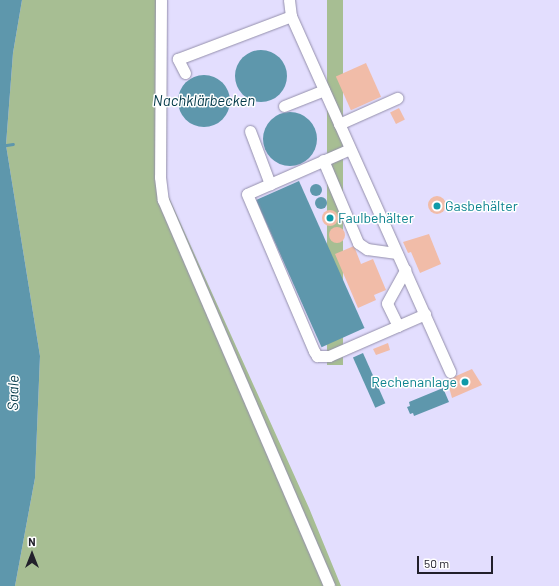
<!DOCTYPE html>
<meta charset="utf-8">
<style>
body{margin:0}
#map{position:relative;width:559px;height:586px;overflow:hidden;background:#e3defe;font-family:Barlow,sans-serif}
div>[style]{position:absolute}
.green>*{inset:0;background:#a7be93;transform-origin:0 0}
.water>*{inset:0;background:#5e97ac;transform-origin:0 0}
.round{border-radius:50%}
.stream>*{height:3px;margin:-1.5px;padding:0 1.5px;transform-origin:1.5px;border-radius:1.5px;background:#5e97ac}
.building>*{inset:0;background:#f1bca8;transform-origin:0 0}
.roads{filter:drop-shadow(0 0 1px #948fac) drop-shadow(0 0 1px #948fac)}
.minor>*{height:11px;margin:-5.5px;padding:0 5.5px;transform-origin:5.5px;border-radius:5.5px;background:#fff}
.dots>*{width:11px;height:11px;translate:-50% -50%;box-sizing:border-box;border:2px solid #fff;border-radius:50%}
span{translate:-50% -50%;white-space:nowrap;text-align:center;line-height:1.15;-webkit-text-stroke:3px #fff;paint-order:stroke}
.culture-label{font-size:14px;color:#0d838f}
.left{translate:0 -50%;text-align:left}
.right{translate:-100% -50%;text-align:right}
.water-label{font-size:15px;color:#043a4a;font-style:italic}
.north{position:absolute;left:12px;top:534px;width:40px;height:40px;-webkit-text-stroke:3px #fff;paint-order:stroke;rotate:0deg;font-size:11px;font-weight:700;line-height:16px;text-align:center;color:#22202b}
.north::after{content:'';display:block;margin:auto;width:14px;height:18px;background:#22202b;clip-path:polygon(50% 0,100% 100%,50% 72%,0 100%)}
.scale{position:absolute;left:417px;top:556px;width:76px;height:18px;box-sizing:border-box;border:2px solid #22202b;border-top:0;padding-left:5px;font-size:12px;line-height:14px;white-space:nowrap;color:#22202b;-webkit-text-stroke:3px #fff;paint-order:stroke}
</style>
<div id="map">
<div class="green">
<i style="clip-path:polygon(22px 0,167px 0,166px 191px,309px 508px,341px 586px,15px 586px,35px 478px,40px 356px,6px 145px,13px 53px)"></i>
<i style="left:327px;top:0;width:16px;height:365px"></i>
</div>
<div class="water">
<i style="clip-path:polygon(0 0,22px 0,13px 53px,6px 145px,40px 356px,35px 478px,15px 586px,0 586px)"></i>
<i class="round" style="left:235px;top:50px;width:52px;height:52px"></i>
<i class="round" style="left:178px;top:75px;width:52px;height:52px"></i>
<i class="round" style="left:263px;top:112px;width:54px;height:54px"></i>
<i style="left:299px;top:181px;width:161px;height:47px;rotate:66deg"></i>
<i class="round" style="left:310px;top:184px;width:12px;height:12px"></i>
<i class="round" style="left:315px;top:197px;width:12px;height:12px"></i>
<i style="left:363px;top:353px;width:55px;height:11px;rotate:66deg"></i>
<i style="clip-path:polygon(443px 388px,449px 402px,414px 416px,413px 413px,410px 414px,407px 407px,410px 406px,409px 402px)"></i>
</div>
<div class="stream">
<i style="left:0;top:146px;width:13px;rotate:-9deg"></i>
</div>
<div class="building">
<i style="left:366px;top:63px;width:37px;height:33px;rotate:66deg"></i>
<i style="left:399px;top:108px;width:13px;height:10px;rotate:63deg"></i>
<i class="round" style="left:428px;top:196px;width:18px;height:18px"></i>
<i class="round" style="left:322px;top:210px;width:16px;height:16px"></i>
<i class="round" style="left:329px;top:227px;width:16px;height:16px"></i>
<i style="clip-path:polygon(429px 234px,441px 264px,420px 273px,411px 252px,408px 253px,403px 242px)"></i>
<i style="clip-path:polygon(354px 246px,361px 264px,373px 259px,386px 290px,374px 295px,376px 300px,358px 308px,335px 254px)"></i>
<i style="clip-path:polygon(388px 343px,390px 350px,376px 355px,373px 349px)"></i>
<i style="clip-path:polygon(472px 369px,482px 385px,452px 398px,447px 380px)"></i>
</div>
<div class="roads">
<div class="minor">
<i style="left:161px;top:0;width:177px;rotate:90.3deg"></i>
<i style="left:160px;top:177px;width:23px;rotate:83deg"></i>
<i style="left:163px;top:200px;width:420px;rotate:66.7deg"></i>
<i style="left:289px;top:0;width:16px;rotate:83deg"></i>
<i style="left:291px;top:16px;width:390px;rotate:65.9deg"></i>
<i style="left:185px;top:73px;width:16px;rotate:-117deg"></i>
<i style="left:178px;top:59px;width:121px;rotate:-20.8deg"></i>
<i style="left:284px;top:106px;width:43px;rotate:-21.8deg"></i>
<i style="left:339px;top:124px;width:64px;rotate:-24.1deg"></i>
<i style="left:250px;top:131px;width:57px;rotate:69.3deg"></i>
<i style="left:350px;top:149px;width:112px;rotate:156.4deg"></i>
<i style="left:247px;top:194px;width:171px;rotate:66.9deg"></i>
<i style="left:314px;top:351px;width:6px;rotate:59deg"></i>
<i style="left:317px;top:356px;width:12px"></i>
<i style="left:329px;top:356px;width:105px;rotate:-23.6deg"></i>
<i style="left:323px;top:160px;width:90px;rotate:67.1deg"></i>
<i style="left:358px;top:243px;width:11px;rotate:34deg"></i>
<i style="left:367px;top:249px;width:30px;rotate:8deg"></i>
<i style="left:398px;top:326px;width:25px;rotate:-116deg"></i>
<i style="left:387px;top:303px;width:38px;rotate:-61deg"></i>
</div>
</div>
<div class="dots">
<i style="left:437px;top:206px;background:#0f9aa8"></i>
<i style="left:330px;top:218px;background:#0f9aa8"></i>
<i style="left:465px;top:382px;background:#0f9aa8"></i>
</div>
<div class="culture-label">
<span class="left" style="left:445px;top:206px">Gasbehälter</span>
<span class="left" style="left:338px;top:218px">Faulbehälter</span>
<span class="right" style="left:457px;top:382px">Rechenanlage</span>
</div>
<div class="water-label">
<span style="left:204px;top:101px">Nachklärbecken</span>
<span style="left:13px;top:393px;rotate:-89deg">Saale</span>
</div>
<div class="north">N</div>
<div class="scale">50 m</div>
</div>
